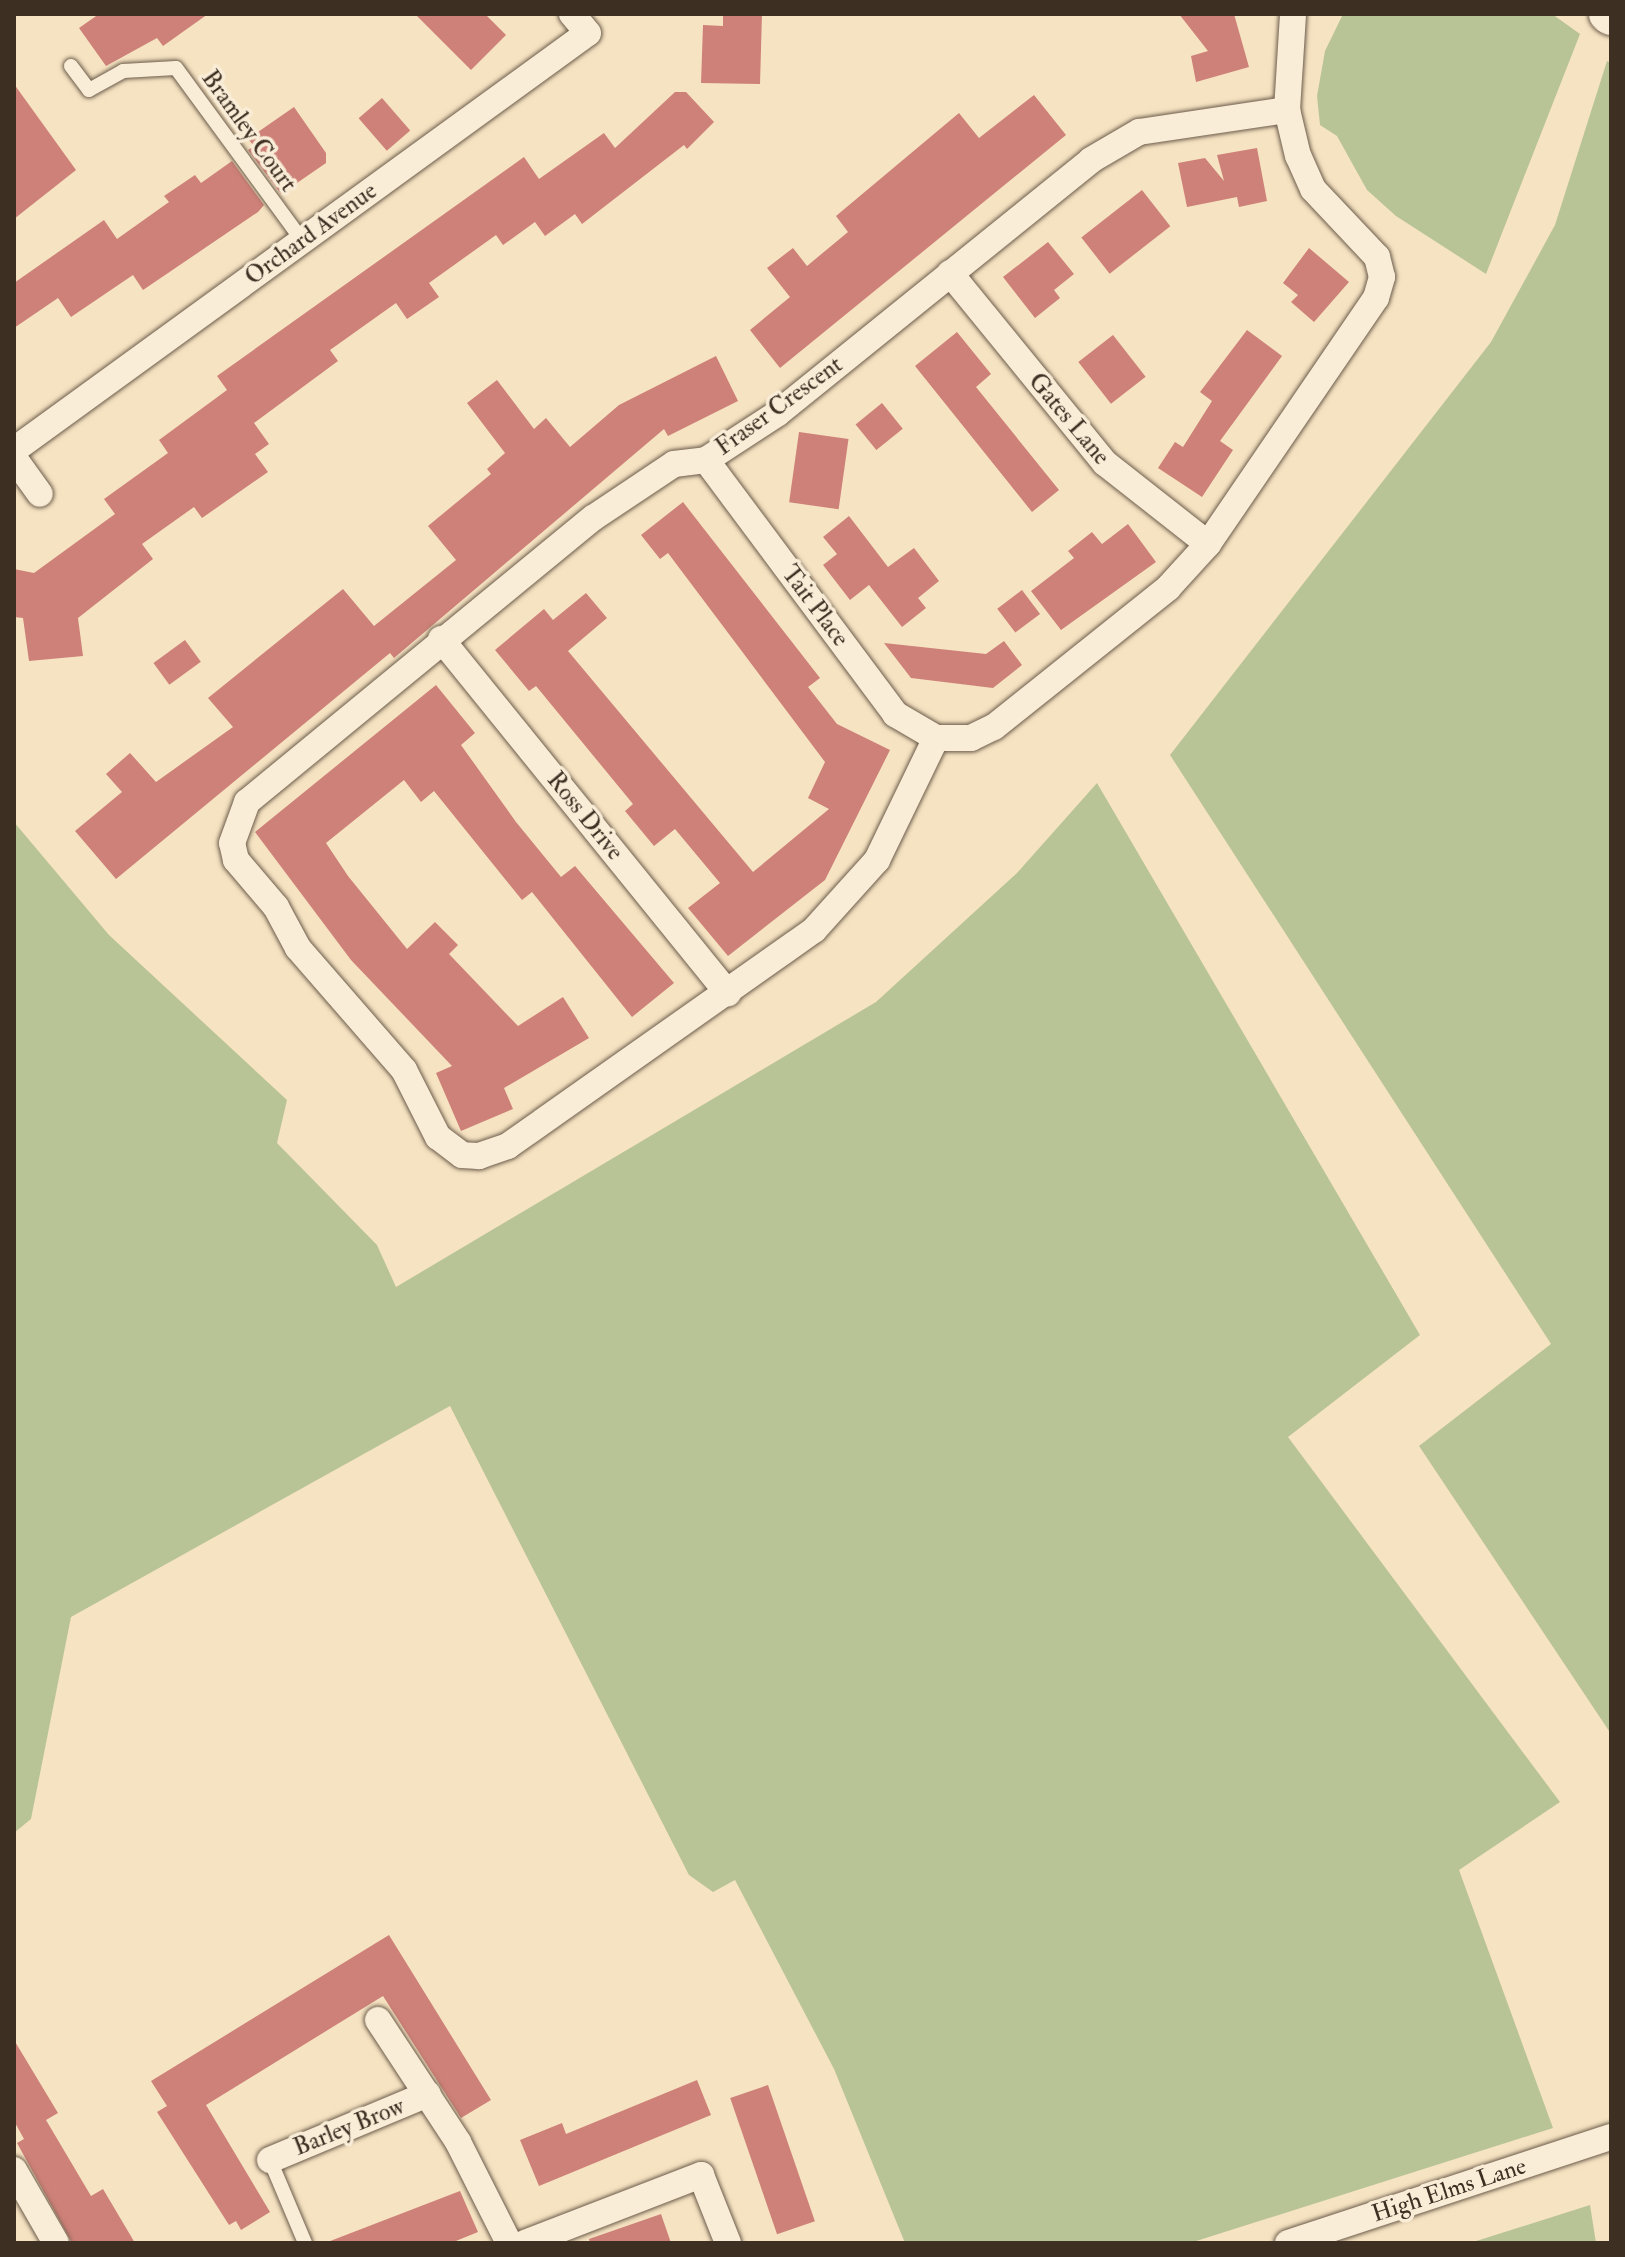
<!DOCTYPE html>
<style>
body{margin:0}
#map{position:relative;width:1625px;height:2257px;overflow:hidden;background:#f6e3c2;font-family:"IM FELL Double Pica",serif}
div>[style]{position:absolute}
.green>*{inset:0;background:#b9c496}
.building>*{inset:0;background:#ce8178;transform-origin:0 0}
.roads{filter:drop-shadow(0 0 2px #6c5c4b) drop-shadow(0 0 2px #6c5c4b)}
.lane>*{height:14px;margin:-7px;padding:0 7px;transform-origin:7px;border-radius:7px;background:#f9edd7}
.street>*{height:26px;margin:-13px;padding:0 13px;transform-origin:13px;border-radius:13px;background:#f9edd7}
.secondary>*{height:38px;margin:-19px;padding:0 19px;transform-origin:19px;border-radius:19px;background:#f9edd7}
span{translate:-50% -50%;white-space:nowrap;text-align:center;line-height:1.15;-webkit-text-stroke:7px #f9edd7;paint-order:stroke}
.street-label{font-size:24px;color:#3e2f23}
.frame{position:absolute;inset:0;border:16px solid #3e2f23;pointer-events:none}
</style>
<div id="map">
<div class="green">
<i style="clip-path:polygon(1343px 14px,1552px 14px,1580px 34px,1486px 274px,1396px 216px,1367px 190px,1337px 136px,1320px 125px,1317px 96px,1325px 51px)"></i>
<i style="clip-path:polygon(1607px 61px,1611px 63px,1611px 1734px,1419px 1446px,1551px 1344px,1170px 755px,1491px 342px,1555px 225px)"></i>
<i style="clip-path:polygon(1097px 783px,1420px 1335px,1288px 1437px,1560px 1802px,1459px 1870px,1553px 2128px,1190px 2243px,905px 2243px,834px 2069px,735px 1880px,713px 1892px,689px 1875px,450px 1406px,71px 1617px,31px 1819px,14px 1833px,14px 822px,109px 935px,287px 1100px,277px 1143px,377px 1245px,396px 1287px,876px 1002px,1017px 873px)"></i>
<i style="clip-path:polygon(1590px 2205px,1596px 2243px,1470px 2243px)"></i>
</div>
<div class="building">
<i style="clip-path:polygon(99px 14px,208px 14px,163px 46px,157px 38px,106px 66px,79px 28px)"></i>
<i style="clip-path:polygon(415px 14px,485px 14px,506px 35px,471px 70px)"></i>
<i style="clip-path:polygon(723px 14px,762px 14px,760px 84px,701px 83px,703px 25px,723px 26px)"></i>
<i style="clip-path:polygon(1179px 14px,1234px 14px,1249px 67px,1196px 82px,1191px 56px,1208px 51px)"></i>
<i style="clip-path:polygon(14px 84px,76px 170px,14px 219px)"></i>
<i style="clip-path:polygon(675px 92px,686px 92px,714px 122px,687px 149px,684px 145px,582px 224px,575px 214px,545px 236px,535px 222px,503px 245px,496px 235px,429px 283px,439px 297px,407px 319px,396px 303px,330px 350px,338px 361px,254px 423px,269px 444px,255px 454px,268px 472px,202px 518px,194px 507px,142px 544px,153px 559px,78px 618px,83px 656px,29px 661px,23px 618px,14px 617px,14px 569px,34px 573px,115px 514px,104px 499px,168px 453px,159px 440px,227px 390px,217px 376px,524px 157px,539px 179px,604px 133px,615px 148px)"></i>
<i style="clip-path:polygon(1034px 95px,1066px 135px,780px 368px,750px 330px,790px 297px,767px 268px,793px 248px,807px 266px,848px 232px,836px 216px,959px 113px,979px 138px)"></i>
<i style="left:382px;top:98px;width:43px;height:31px;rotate:49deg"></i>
<i style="clip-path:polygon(294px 107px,326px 153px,326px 163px,281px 194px,248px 150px,254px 146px,248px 139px)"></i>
<i style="clip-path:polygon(1257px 148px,1267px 201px,1239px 207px,1237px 197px,1187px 207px,1178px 163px,1205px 158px,1224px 181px,1217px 155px)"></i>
<i style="clip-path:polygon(232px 161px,264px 205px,258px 212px,143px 290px,133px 275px,71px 317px,58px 298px,14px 328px,14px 283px,104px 220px,117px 239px,169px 202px,164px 196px,195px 175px,201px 183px)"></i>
<i style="left:1142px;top:190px;width:46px;height:77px;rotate:52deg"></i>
<i style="clip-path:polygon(1048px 242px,1074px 274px,1054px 290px,1060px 298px,1035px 318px,1003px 277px)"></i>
<i style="clip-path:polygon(1309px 248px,1349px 282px,1314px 322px,1291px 302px,1298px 295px,1283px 283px)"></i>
<i style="clip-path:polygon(1247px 330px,1282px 356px,1220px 441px,1233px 450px,1202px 497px,1158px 468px,1175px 442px,1183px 447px,1212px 401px,1200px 392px)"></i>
<i style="clip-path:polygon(957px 332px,991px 374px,976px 387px,1059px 490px,1032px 512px,915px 366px)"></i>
<i style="left:1113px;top:335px;width:53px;height:44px;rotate:52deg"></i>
<i style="clip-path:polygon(716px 356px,738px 401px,668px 436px,664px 429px,394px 658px,390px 653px,116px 879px,75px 831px,122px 792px,106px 774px,130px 753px,156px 782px,233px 727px,208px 698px,343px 589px,374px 626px,456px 560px,428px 526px,491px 474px,487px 469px,505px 453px,467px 403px,497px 380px,534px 429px,546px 418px,570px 447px,619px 405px)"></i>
<i style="left:882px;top:403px;width:33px;height:34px;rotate:51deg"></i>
<i style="left:799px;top:432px;width:50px;height:71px;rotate:8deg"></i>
<i style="clip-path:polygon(683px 502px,820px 678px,808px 687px,837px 724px,890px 750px,825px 880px,728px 956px,688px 908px,720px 883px,675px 829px,654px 846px,625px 811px,633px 804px,536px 686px,529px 691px,495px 650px,544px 609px,553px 620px,586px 593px,607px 618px,568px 651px,753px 872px,829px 809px,808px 798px,825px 762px,668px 553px,660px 559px,641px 535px)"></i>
<i style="clip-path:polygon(849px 516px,888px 567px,914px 548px,939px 581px,918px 598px,926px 608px,902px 627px,869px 585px,850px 600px,823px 565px,837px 554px,823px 537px)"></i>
<i style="clip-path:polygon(1128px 524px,1156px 562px,1061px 630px,1031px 591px,1074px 558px,1068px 551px,1092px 532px,1102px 544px)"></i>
<i style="left:1022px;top:590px;width:30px;height:31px;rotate:53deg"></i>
<i style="left:185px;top:640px;width:27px;height:39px;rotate:54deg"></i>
<i style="clip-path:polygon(1004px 641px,1022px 665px,993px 688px,911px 678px,884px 643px,986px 654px)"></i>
<i style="clip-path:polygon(436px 685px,475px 733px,461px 745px,516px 822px,561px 877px,575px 866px,674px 983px,632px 1017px,532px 892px,522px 900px,434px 791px,421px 802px,404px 780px,326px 843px,348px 876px,407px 949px,435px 922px,458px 945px,449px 954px,518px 1026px,563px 997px,589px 1038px,504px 1088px,513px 1109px,461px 1131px,436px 1073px,452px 1066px,351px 960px,255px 832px)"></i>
<i style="clip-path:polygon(389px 1935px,491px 2100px,461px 2118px,383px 1996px,206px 2105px,270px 2212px,241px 2230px,236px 2221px,229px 2225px,157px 2112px,167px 2106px,151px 2081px)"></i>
<i style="clip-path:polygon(14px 2040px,58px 2113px,46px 2120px,91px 2196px,103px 2189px,135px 2243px,72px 2243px,17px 2143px,24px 2139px,14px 2121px)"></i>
<i style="clip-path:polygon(697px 2080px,711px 2115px,539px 2186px,520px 2140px,562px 2123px,566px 2134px)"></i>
<i style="left:768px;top:2085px;width:144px;height:40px;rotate:71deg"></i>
<i style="clip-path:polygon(460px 2191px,478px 2232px,451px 2243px,325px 2243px)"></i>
<i style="clip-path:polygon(661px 2214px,671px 2243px,590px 2243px,589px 2239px)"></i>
</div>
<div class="roads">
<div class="lane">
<i style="left:71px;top:66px;width:30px;rotate:53deg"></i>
<i style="left:89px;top:90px;width:39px;rotate:-29deg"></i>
<i style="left:123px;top:71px;width:53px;rotate:-3.2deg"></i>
<i style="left:176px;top:68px;width:213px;rotate:53.8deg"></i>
<i style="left:270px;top:2160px;width:90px;rotate:67.1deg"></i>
</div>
<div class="street">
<i style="left:950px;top:273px;width:245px;rotate:50.8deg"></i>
<i style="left:1105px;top:463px;width:131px;rotate:38.2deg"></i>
<i style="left:14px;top:450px;width:709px;rotate:-36deg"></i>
<i style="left:588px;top:33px;width:25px;rotate:-130deg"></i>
<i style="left:14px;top:458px;width:44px;rotate:54.2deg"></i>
<i style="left:706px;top:460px;width:317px;rotate:53.3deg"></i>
<i style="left:895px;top:714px;width:48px;rotate:30.3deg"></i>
<i style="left:936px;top:738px;width:35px"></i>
<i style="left:971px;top:738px;width:25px;rotate:-26deg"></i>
<i style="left:994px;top:727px;width:223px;rotate:-38.6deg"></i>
<i style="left:1168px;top:588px;width:59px;rotate:-47.7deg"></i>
<i style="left:1208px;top:544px;width:298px;rotate:-55.7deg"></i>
<i style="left:1376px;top:298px;width:22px;rotate:-74deg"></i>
<i style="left:1382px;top:277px;width:21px;rotate:-104deg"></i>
<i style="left:1377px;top:257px;width:93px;rotate:-133.3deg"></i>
<i style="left:1313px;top:189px;width:36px;rotate:-114deg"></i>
<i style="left:1298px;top:156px;width:47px;rotate:-103.4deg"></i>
<i style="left:1287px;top:110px;width:96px;rotate:-86.4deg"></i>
<i style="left:441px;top:639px;width:456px;rotate:51deg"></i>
<i style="left:936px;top:738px;width:136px;rotate:115.8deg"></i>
<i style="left:877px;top:860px;width:94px;rotate:132deg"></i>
<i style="left:814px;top:930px;width:375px;rotate:144.8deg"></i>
<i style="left:508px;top:1146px;width:31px;rotate:161deg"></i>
<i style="left:479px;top:1156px;width:17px;rotate:-177deg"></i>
<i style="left:462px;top:1155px;width:30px;rotate:-143deg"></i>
<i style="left:438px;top:1137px;width:75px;rotate:-116.9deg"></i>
<i style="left:404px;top:1070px;width:162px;rotate:-131deg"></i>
<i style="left:298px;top:948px;width:47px;rotate:-118.2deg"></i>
<i style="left:276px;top:907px;width:62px;rotate:-130.4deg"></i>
<i style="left:236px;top:860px;width:17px;rotate:-103deg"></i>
<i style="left:232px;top:843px;width:44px;rotate:-69.9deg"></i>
<i style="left:247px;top:802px;width:448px;rotate:-39.4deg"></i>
<i style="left:593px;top:518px;width:97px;rotate:-33.7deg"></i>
<i style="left:674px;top:464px;width:32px;rotate:-7deg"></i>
<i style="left:706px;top:460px;width:86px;rotate:-33.1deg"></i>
<i style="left:778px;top:413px;width:402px;rotate:-38.9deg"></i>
<i style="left:1091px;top:160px;width:56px;rotate:-30.3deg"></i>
<i style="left:1139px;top:132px;width:150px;rotate:-8.5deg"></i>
<i style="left:378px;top:2020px;width:146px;rotate:56.7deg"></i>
<i style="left:458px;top:2142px;width:113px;rotate:63.2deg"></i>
<i style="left:270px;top:2160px;width:171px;rotate:-22.7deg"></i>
<i style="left:14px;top:2170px;width:84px;rotate:60.1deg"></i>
<i style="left:525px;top:2243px;width:189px;rotate:-21.1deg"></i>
<i style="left:701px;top:2175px;width:73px;rotate:68.3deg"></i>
<i style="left:1288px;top:2243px;width:340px;rotate:-18.2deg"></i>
</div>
<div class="secondary">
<i style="left:1608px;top:14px;width:4px;rotate:34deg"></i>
</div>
</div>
<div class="street-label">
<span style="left:249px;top:131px;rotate:54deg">Bramley Court</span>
<span style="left:311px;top:234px;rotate:-36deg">Orchard Avenue</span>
<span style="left:779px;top:406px;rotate:-36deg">Fraser Crescent</span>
<span style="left:1069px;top:419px;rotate:50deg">Gates Lane</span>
<span style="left:815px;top:606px;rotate:53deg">Tait Place</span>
<span style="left:585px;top:816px;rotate:51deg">Ross Drive</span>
<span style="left:349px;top:2127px;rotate:-22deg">Barley Brow</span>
<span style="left:1449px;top:2190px;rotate:-18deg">High Elms Lane</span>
</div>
<div class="frame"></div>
</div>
